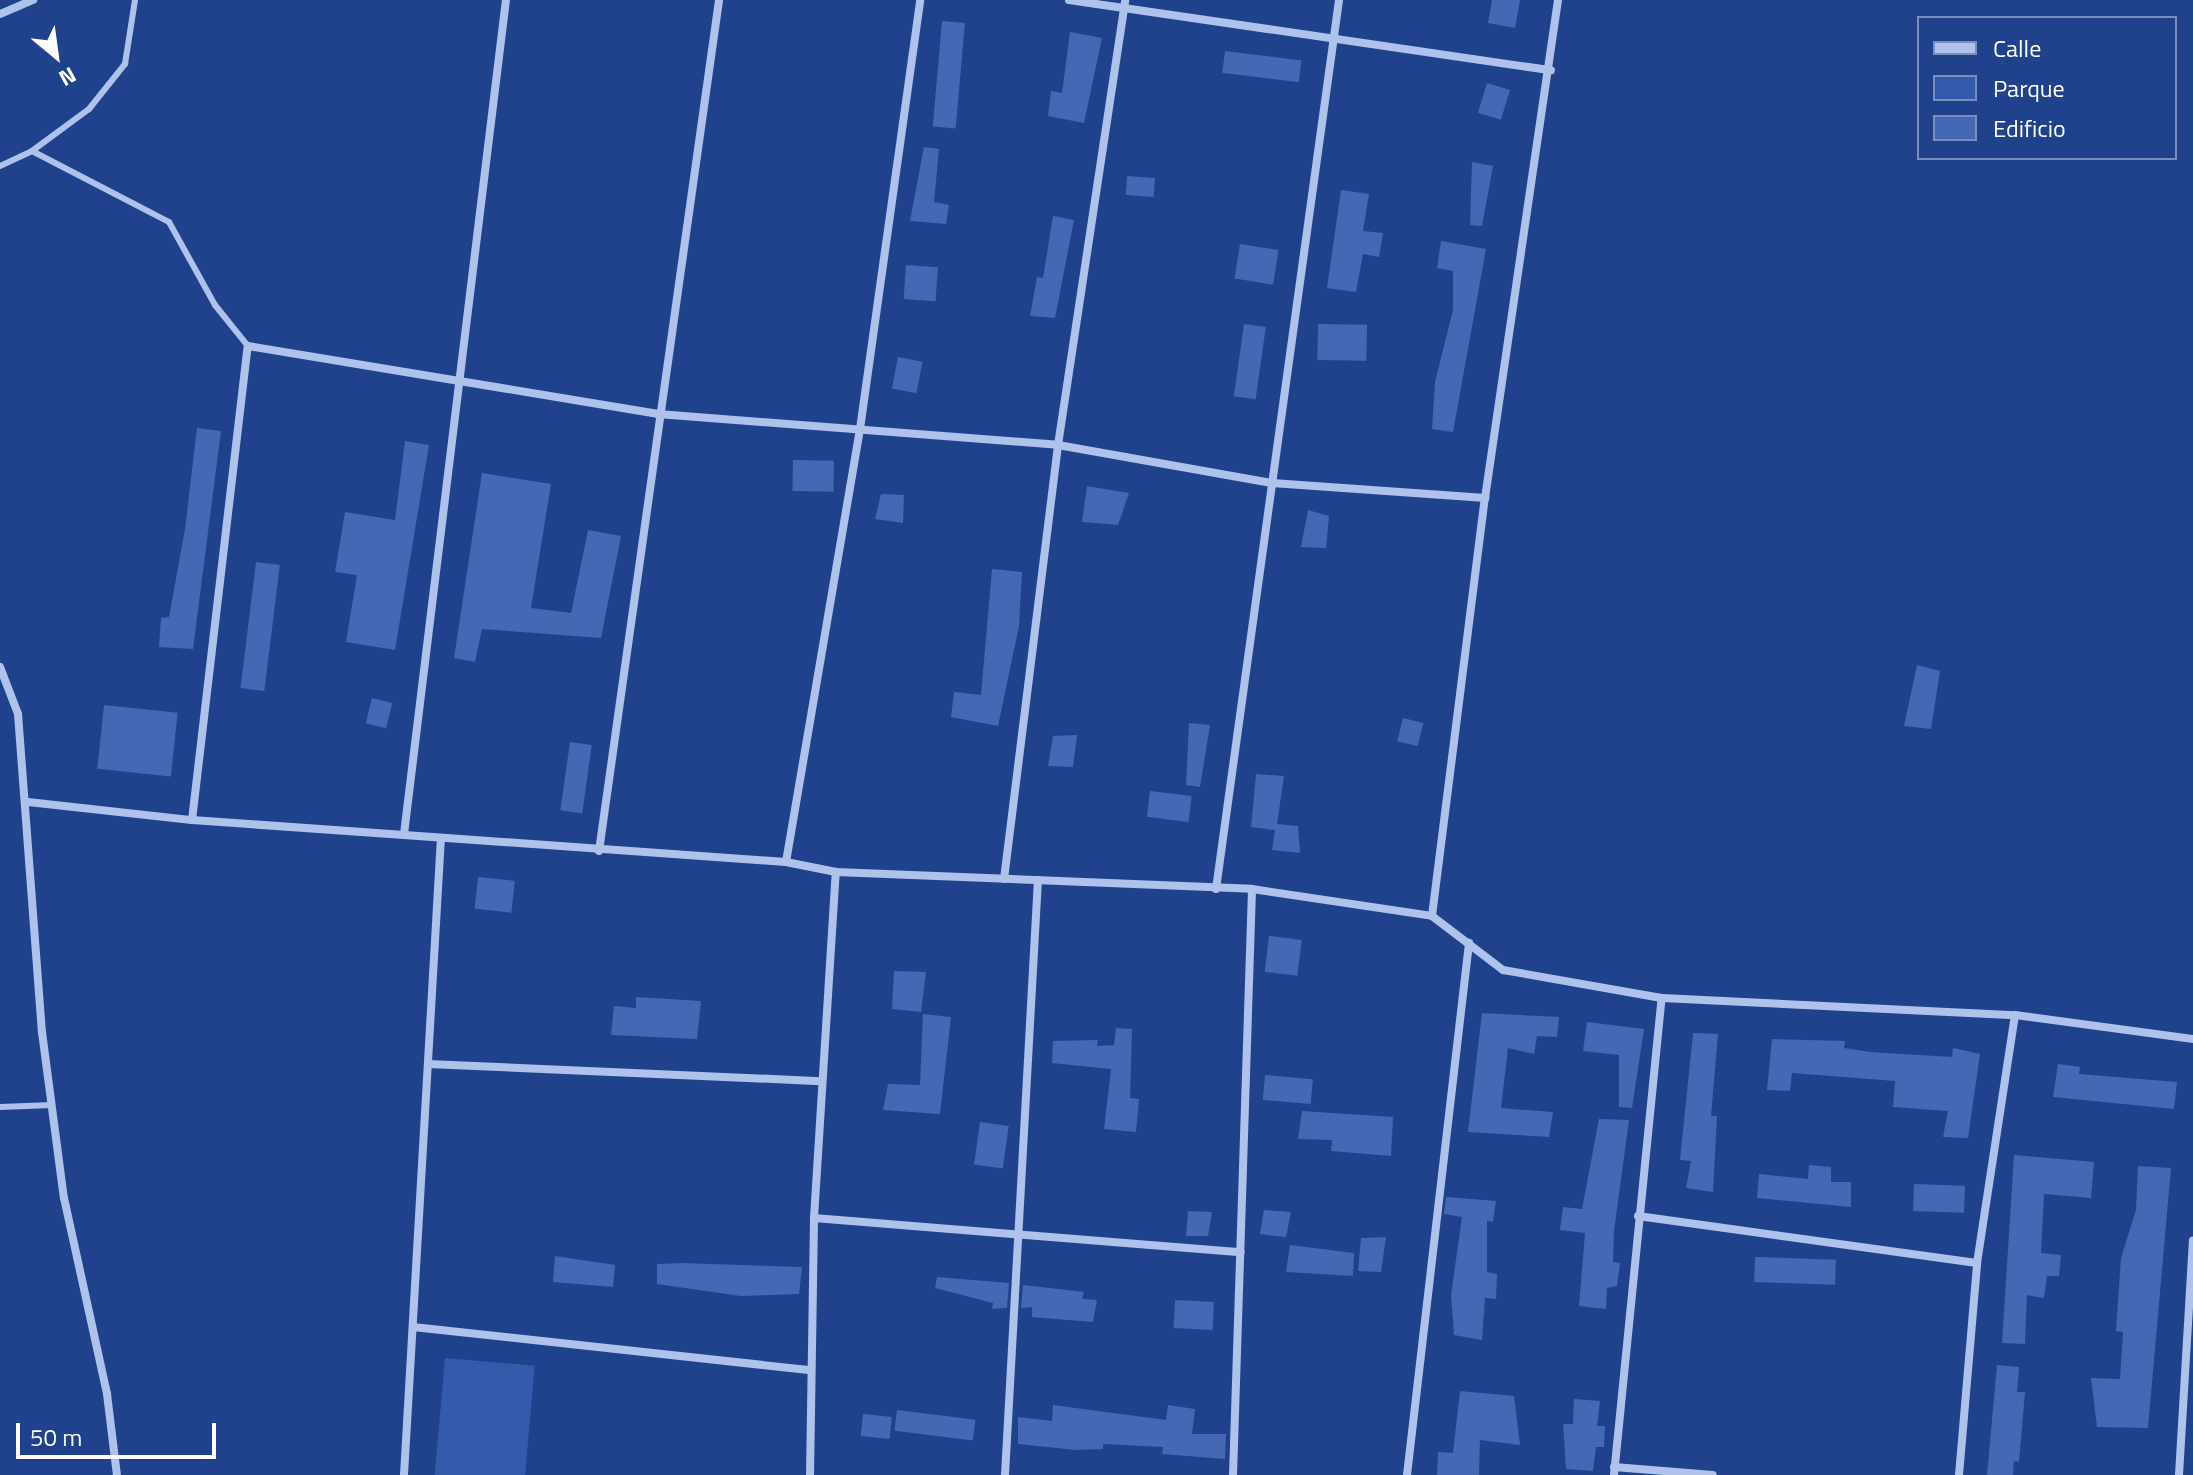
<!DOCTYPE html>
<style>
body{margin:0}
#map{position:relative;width:2193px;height:1475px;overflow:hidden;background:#20428d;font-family:"Titillium Web",sans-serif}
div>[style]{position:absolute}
.green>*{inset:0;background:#335aab;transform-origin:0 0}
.building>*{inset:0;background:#4468b3;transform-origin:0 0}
.service>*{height:6px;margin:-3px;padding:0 3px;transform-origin:3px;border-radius:3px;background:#aec2ec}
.minor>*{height:8px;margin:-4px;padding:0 4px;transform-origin:4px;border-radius:4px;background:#aec2ec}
span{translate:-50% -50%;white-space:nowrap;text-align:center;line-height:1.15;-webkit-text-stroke:7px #20428d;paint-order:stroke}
.legend{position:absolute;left:1917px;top:16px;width:260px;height:144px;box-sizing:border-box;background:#20428d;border:2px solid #798ebb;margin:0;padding:10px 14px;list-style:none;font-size:24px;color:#fff}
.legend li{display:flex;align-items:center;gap:16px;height:40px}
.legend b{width:40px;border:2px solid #798ebb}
.north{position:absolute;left:16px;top:16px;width:80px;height:80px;-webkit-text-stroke:6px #20428d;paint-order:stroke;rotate:151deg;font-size:22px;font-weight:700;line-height:32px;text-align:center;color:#fff}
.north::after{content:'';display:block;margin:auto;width:28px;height:36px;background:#fff;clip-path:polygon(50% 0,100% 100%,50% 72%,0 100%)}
.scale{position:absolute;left:16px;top:1423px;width:200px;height:36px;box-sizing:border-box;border:4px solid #fff;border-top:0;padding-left:10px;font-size:24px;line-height:28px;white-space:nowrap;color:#fff;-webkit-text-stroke:6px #20428d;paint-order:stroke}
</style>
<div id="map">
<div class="green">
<i style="left:445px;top:1358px;width:90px;height:118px;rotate:5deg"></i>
</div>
<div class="building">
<i style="clip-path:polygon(1492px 0,1520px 0,1515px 28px,1488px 23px)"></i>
<i style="left:942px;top:21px;width:23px;height:106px;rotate:5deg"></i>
<i style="clip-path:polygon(1070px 32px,1102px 38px,1084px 123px,1048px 116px,1051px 91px,1062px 93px)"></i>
<i style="left:1225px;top:51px;width:77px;height:22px;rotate:7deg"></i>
<i style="left:1487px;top:83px;width:24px;height:31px;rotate:17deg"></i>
<i style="clip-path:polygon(924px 147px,939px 149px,934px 202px,949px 205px,946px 224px,910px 221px)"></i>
<i style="clip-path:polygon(1472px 162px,1493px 166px,1482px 226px,1470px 225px)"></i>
<i style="left:1127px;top:176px;width:28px;height:19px;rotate:4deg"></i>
<i style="clip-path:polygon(1341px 190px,1369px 194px,1363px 231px,1383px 233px,1379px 257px,1363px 254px,1356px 292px,1327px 288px)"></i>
<i style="clip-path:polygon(1053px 216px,1074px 220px,1055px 318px,1030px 316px,1037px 277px,1043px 278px)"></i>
<i style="clip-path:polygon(1441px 241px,1486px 249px,1453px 432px,1432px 429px,1435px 382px,1453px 310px,1453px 271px,1437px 268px)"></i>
<i style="left:1240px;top:244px;width:39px;height:35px;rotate:9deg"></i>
<i style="left:906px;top:265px;width:32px;height:34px;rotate:4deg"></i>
<i style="left:1244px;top:324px;width:22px;height:73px;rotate:8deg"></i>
<i style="left:1318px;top:324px;width:49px;height:36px;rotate:1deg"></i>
<i style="left:898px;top:357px;width:25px;height:32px;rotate:11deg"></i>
<i style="clip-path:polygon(197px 428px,221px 431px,193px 649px,159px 647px,161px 618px,169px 617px,185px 529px)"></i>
<i style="clip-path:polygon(405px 441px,429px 445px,395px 650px,346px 642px,357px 575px,335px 572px,345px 512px,395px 520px)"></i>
<i style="left:793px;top:460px;width:41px;height:31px;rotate:1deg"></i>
<i style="clip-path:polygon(482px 473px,551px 484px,531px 608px,571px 613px,588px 530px,621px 536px,601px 638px,482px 629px,475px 662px,454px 658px)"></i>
<i style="clip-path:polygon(1087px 486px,1129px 493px,1118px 525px,1082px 522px)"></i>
<i style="clip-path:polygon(881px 494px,904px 495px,903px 523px,875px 519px)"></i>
<i style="clip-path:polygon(1308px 510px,1329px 516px,1326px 548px,1301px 547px)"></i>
<i style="left:256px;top:562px;width:24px;height:127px;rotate:7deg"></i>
<i style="clip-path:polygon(992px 569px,1022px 572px,1019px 626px,998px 726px,951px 717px,954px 692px,981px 695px)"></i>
<i style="clip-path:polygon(1917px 665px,1940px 671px,1931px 729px,1904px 726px)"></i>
<i style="left:372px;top:698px;width:21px;height:26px;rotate:14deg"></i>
<i style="left:104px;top:705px;width:74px;height:64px;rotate:6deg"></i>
<i style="left:1403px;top:718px;width:21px;height:24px;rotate:14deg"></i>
<i style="clip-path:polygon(1189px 723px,1210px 725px,1200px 787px,1186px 785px)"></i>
<i style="clip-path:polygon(1077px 735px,1073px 767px,1048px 766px,1053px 736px)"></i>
<i style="left:570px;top:742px;width:22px;height:69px;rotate:8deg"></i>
<i style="clip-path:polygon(1256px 774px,1284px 776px,1277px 824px,1298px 826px,1300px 853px,1272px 850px,1275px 830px,1251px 827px)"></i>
<i style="left:1150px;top:791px;width:42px;height:26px;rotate:7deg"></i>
<i style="left:478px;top:877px;width:37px;height:32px;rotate:6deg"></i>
<i style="left:1269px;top:936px;width:33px;height:36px;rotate:7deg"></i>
<i style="clip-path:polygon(894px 971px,926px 972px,921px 1012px,892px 1009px)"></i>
<i style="clip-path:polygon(636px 997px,701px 1001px,697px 1039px,611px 1035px,614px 1006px,636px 1008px)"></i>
<i style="clip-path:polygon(1482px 1013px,1559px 1017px,1557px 1037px,1537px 1036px,1534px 1054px,1508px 1048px,1501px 1108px,1553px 1112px,1549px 1137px,1468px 1132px)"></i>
<i style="clip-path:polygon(923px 1014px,951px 1017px,940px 1114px,883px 1110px,888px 1084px,920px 1085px)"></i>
<i style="clip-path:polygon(1587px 1022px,1644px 1029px,1632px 1108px,1619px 1107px,1619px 1055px,1583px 1051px)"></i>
<i style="clip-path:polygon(1116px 1028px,1132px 1029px,1130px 1098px,1139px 1099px,1136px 1132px,1104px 1129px,1111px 1069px,1052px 1063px,1053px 1041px,1098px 1040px,1097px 1046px,1114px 1045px)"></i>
<i style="clip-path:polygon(1693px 1033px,1718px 1034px,1711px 1116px,1717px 1116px,1713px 1192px,1686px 1188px,1691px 1161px,1680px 1160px)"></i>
<i style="clip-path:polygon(1772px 1039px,1845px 1041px,1844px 1048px,1870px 1052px,1952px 1057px,1953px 1048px,1980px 1054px,1968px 1138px,1943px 1137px,1948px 1111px,1893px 1107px,1895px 1081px,1792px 1073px,1790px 1091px,1767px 1090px)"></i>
<i style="clip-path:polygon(2058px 1064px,2080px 1067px,2079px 1074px,2177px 1082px,2174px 1109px,2053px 1097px)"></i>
<i style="left:1265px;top:1075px;width:48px;height:25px;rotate:5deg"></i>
<i style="clip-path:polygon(1302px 1111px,1393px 1117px,1391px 1156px,1331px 1151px,1332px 1140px,1298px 1139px)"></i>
<i style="clip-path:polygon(1599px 1119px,1629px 1120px,1614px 1231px,1613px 1262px,1620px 1263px,1617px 1286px,1607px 1288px,1606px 1309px,1579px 1306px,1585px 1233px,1560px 1230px,1563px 1207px,1582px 1209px)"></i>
<i style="left:980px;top:1122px;width:29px;height:43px;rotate:8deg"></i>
<i style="clip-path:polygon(2014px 1155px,2094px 1162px,2091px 1198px,2044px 1194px,2041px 1253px,2061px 1255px,2059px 1276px,2047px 1276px,2044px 1298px,2027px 1295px,2025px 1344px,2002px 1343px)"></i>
<i style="clip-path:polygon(1809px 1165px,1831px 1167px,1831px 1182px,1851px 1182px,1851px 1207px,1757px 1198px,1759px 1174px,1808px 1179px)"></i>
<i style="clip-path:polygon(2138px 1166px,2171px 1168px,2148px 1428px,2097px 1427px,2091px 1378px,2120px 1379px,2123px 1332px,2116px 1331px,2121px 1258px,2136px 1210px)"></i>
<i style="left:1914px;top:1184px;width:51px;height:27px;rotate:2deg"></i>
<i style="clip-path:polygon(1446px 1197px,1496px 1201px,1493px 1222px,1487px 1221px,1487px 1272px,1497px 1274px,1496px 1299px,1485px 1298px,1482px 1340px,1454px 1335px,1451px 1295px,1462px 1217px,1444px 1214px)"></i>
<i style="clip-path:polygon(1264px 1210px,1291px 1212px,1286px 1237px,1260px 1234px)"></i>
<i style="clip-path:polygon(1188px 1211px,1212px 1212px,1208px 1236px,1186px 1236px)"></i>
<i style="clip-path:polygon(1386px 1237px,1381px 1272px,1358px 1271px,1361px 1238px)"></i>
<i style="clip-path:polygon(1290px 1245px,1354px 1253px,1353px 1276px,1286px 1272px)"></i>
<i style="clip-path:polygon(555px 1256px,615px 1265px,613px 1287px,553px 1282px)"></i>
<i style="left:1755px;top:1257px;width:81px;height:25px;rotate:2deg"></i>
<i style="clip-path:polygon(681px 1263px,802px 1267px,799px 1294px,741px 1296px,657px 1284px,657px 1264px)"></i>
<i style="clip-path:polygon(937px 1277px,1009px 1283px,1007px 1308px,992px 1309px,993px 1303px,935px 1288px)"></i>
<i style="clip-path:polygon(1023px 1285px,1084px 1292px,1082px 1299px,1097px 1300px,1093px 1322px,1032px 1317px,1032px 1307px,1021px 1308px)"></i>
<i style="left:1175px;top:1300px;width:39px;height:28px;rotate:3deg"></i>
<i style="clip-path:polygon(1997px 1365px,2019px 1367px,2017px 1392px,2025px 1392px,2019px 1462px,2014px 1461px,2013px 1475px,1987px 1475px)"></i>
<i style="clip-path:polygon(1460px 1391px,1514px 1396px,1520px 1445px,1480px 1440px,1479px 1475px,1437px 1475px,1438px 1452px,1453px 1453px)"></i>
<i style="clip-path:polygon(1574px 1399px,1600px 1401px,1597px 1426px,1605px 1426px,1604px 1447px,1596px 1447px,1593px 1471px,1566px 1469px,1563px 1424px,1573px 1424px)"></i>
<i style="clip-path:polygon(1053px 1405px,1166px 1420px,1168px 1405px,1195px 1409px,1192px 1434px,1226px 1434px,1225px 1459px,1162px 1454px,1163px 1447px,1103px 1444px,1103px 1449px,1076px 1450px,1018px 1444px,1018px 1417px,1052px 1421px)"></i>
<i style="left:897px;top:1410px;width:79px;height:21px;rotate:7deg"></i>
<i style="left:863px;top:1414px;width:29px;height:22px;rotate:6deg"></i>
</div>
<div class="service">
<i style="left:32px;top:151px;width:154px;rotate:27.4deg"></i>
<i style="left:169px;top:222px;width:95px;rotate:61deg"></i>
<i style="left:215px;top:305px;width:53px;rotate:51.2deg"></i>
<i style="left:0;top:166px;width:35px;rotate:-25deg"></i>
<i style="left:32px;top:151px;width:71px;rotate:-36.4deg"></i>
<i style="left:89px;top:109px;width:58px;rotate:-51.3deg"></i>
<i style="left:125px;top:64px;width:65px;rotate:-81.1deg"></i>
<i style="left:0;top:1107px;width:52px;rotate:-2.2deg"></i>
</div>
<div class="minor">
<i style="left:1069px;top:0;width:487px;rotate:8.3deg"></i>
<i style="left:0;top:14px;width:36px;rotate:-23deg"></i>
<i style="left:0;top:667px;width:50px;rotate:69deg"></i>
<i style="left:18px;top:714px;width:319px;rotate:85.7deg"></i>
<i style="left:42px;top:1032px;width:167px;rotate:82.5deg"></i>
<i style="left:64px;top:1198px;width:201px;rotate:77.6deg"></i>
<i style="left:107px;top:1394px;width:82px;rotate:83deg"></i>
<i style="left:28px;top:802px;width:165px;rotate:6.3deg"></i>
<i style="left:192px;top:820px;width:595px;rotate:4.04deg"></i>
<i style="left:786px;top:862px;width:51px;rotate:11.3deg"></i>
<i style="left:836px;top:872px;width:416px;rotate:2.3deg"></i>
<i style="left:1252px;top:889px;width:182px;rotate:8.5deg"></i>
<i style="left:1432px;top:916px;width:89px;rotate:37.3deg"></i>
<i style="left:1503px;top:970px;width:161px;rotate:10deg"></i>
<i style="left:1662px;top:998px;width:353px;rotate:2.8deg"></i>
<i style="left:2015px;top:1015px;width:180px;rotate:7.7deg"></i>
<i style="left:192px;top:820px;width:477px;rotate:-83.3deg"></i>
<i style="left:248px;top:346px;width:416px;rotate:9.4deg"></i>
<i style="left:658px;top:414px;width:401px;rotate:4.4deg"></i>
<i style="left:1058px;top:445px;width:217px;rotate:10.1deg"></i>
<i style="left:1272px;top:483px;width:214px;rotate:4deg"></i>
<i style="left:404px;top:834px;width:840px;rotate:-83.03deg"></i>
<i style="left:599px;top:851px;width:859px;rotate:-81.97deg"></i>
<i style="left:786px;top:862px;width:439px;rotate:-80.3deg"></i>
<i style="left:860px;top:429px;width:433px;rotate:-82deg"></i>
<i style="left:1004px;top:879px;width:437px;rotate:-82.9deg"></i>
<i style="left:1058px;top:445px;width:450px;rotate:-81.4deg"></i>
<i style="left:1216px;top:889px;width:897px;rotate:-82.12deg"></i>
<i style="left:1432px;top:916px;width:421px;rotate:-82.8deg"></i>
<i style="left:1485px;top:498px;width:503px;rotate:-81.66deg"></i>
<i style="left:428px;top:1064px;width:393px;rotate:2.5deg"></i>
<i style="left:1638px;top:1216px;width:342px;rotate:7.9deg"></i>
<i style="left:814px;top:1218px;width:428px;rotate:4.6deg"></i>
<i style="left:413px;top:1327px;width:400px;rotate:6.2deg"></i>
<i style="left:1614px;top:1467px;width:99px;rotate:4.6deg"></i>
<i style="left:404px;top:1475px;width:638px;rotate:-86.68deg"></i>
<i style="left:810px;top:1475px;width:257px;rotate:-89.1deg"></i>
<i style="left:814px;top:1218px;width:347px;rotate:-86.4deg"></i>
<i style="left:1005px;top:1475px;width:596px;rotate:-86.83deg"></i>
<i style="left:1233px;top:1475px;width:586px;rotate:-88.14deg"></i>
<i style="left:1407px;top:1475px;width:536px;rotate:-83.35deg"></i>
<i style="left:1614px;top:1475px;width:479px;rotate:-84.3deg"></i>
<i style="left:1959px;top:1475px;width:213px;rotate:-85.1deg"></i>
<i style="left:1977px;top:1263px;width:251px;rotate:-81.3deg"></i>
<i style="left:2179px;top:1475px;width:235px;rotate:-86.6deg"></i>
</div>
<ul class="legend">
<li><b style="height:10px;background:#aec2ec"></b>Calle</li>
<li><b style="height:22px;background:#335aab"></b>Parque</li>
<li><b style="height:22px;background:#4468b3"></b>Edificio</li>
</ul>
<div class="north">N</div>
<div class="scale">50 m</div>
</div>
